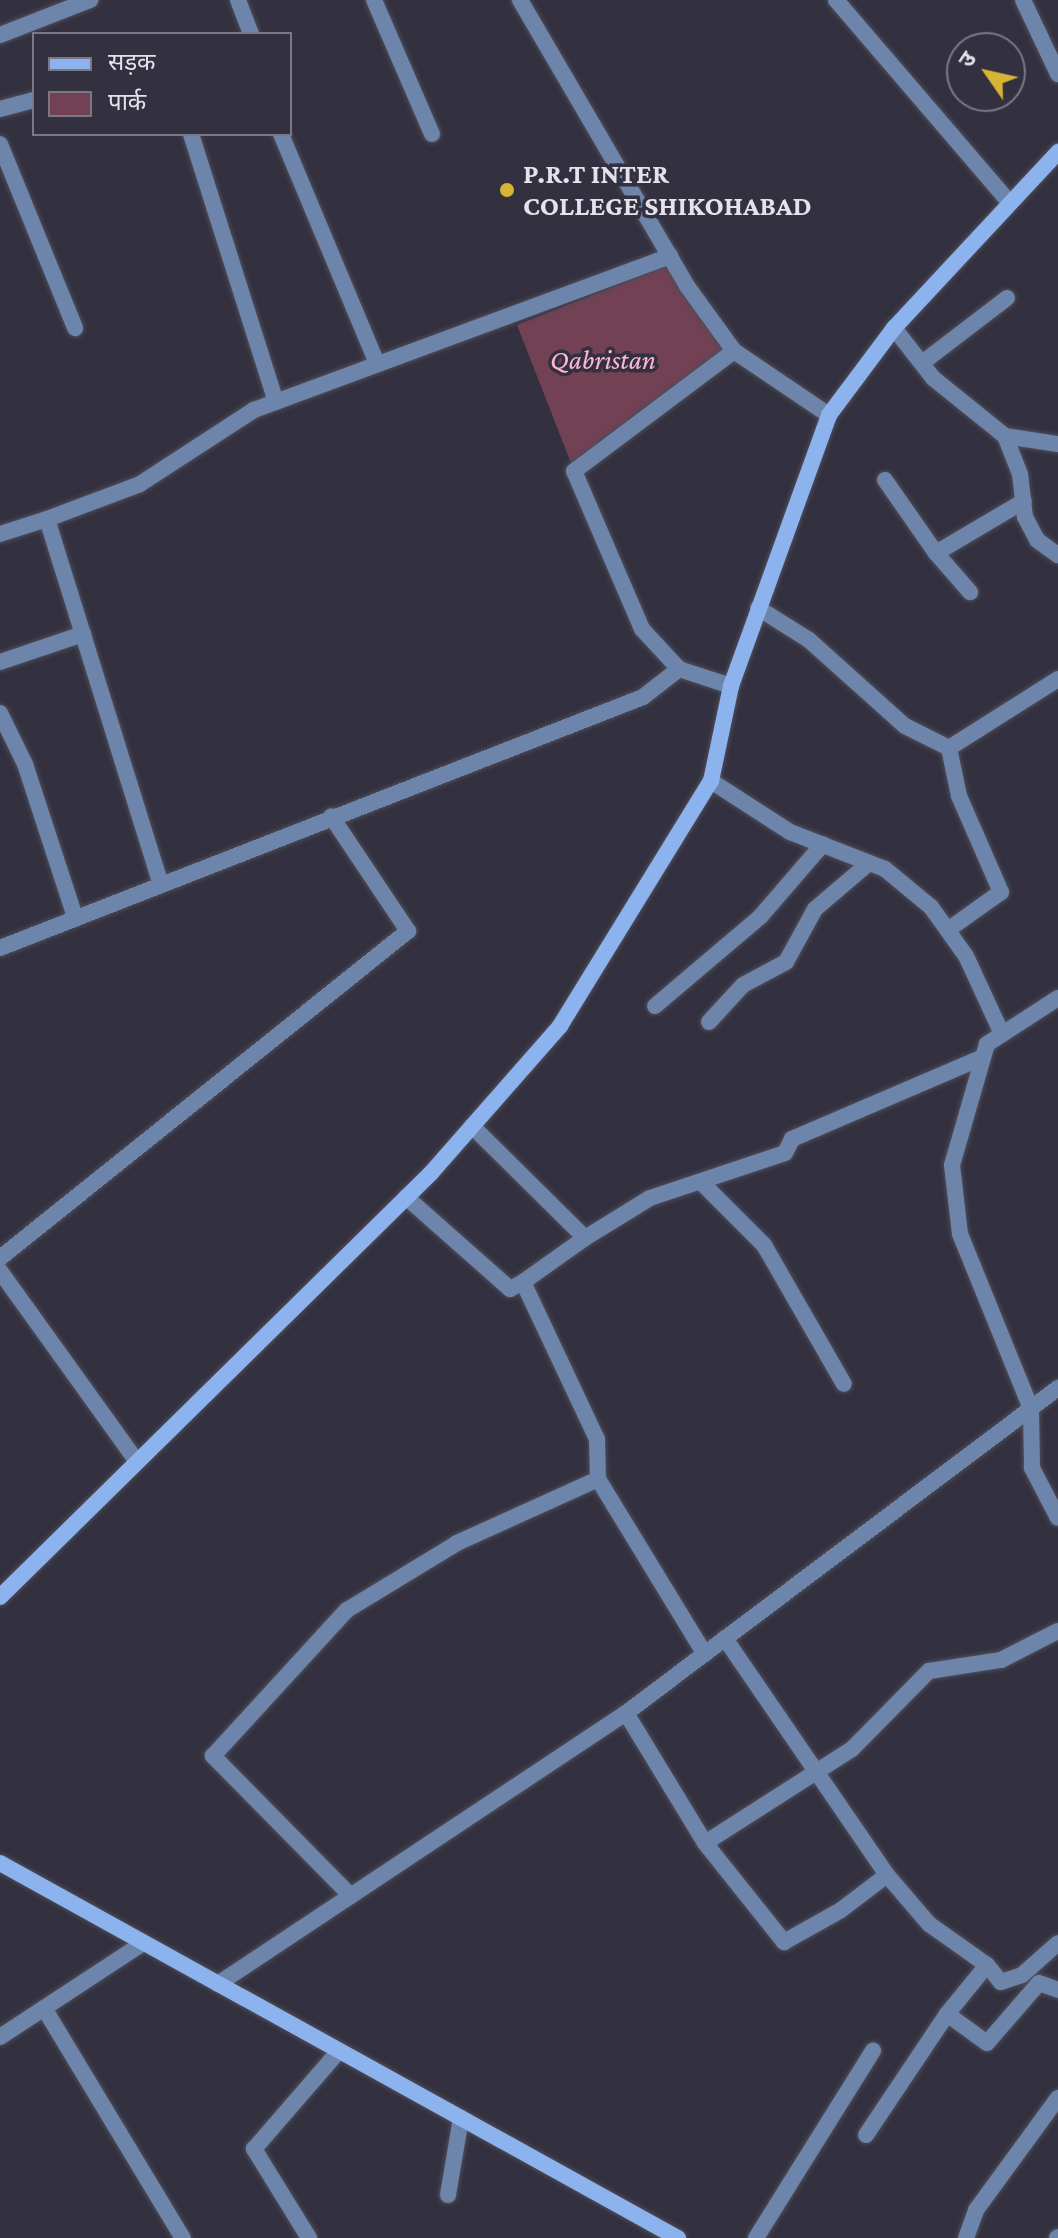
<!DOCTYPE html>
<meta charset="utf-8">
<style>
body{margin:0}
#map{position:relative;width:1058px;height:2238px;overflow:hidden;background:#33313f;font-family:"Crimson Pro","Noto Sans Devanagari",serif}
div>[style]{position:absolute}
.green>*{inset:0;background:#724154}
.roads{filter:drop-shadow(0 0 2px #4f4d5b) drop-shadow(0 0 2px #4f4d5b)}
.minor>*{height:16px;margin:-8px;padding:0 8px;transform-origin:8px;border-radius:8px;background:#6d85aa}
.secondary>*{height:16px;margin:-8px;padding:0 8px;transform-origin:8px;border-radius:8px;background:#8db3ef}
.dots>*{width:22px;height:22px;translate:-50% -50%;box-sizing:border-box;border:4px solid #33313f;border-radius:50%}
span{translate:-50% -50%;white-space:nowrap;text-align:center;line-height:1.15;-webkit-text-stroke:7px #33313f;paint-order:stroke}
.poi-label{font-size:28px;color:#e4e3ec;font-weight:700}
.left{translate:0 -50%;text-align:left}
.park-label{font-size:28px;color:#feb6d0;font-style:italic}
.legend{position:absolute;left:32px;top:32px;width:260px;height:104px;box-sizing:border-box;background:#33313f;border:2px solid #7a7884;margin:0;padding:10px 14px;list-style:none;font-size:24px;color:#e4e3ec}
.legend li{display:flex;align-items:center;gap:16px;height:40px}
.legend b{width:40px;border:2px solid #7a7884}
.north{position:absolute;left:946px;top:32px;width:80px;height:80px;box-sizing:border-box;background:#33313f;border:2px solid #7a7884;border-radius:50%;rotate:304deg;font-size:22px;font-weight:700;line-height:32px;text-align:center;color:#e4e3ec}
.north::after{content:'';display:block;margin:auto;width:28px;height:36px;background:#d8b434;clip-path:polygon(50% 0,100% 100%,50% 72%,0 100%)}
</style>
<div id="map">
<div class="green">
<i style="clip-path:polygon(667px 266px,724px 348px,571px 463px,517px 325px)"></i>
</div>
<div class="roads">
<div class="minor">
<i style="left:238px;top:0;width:36px;rotate:69deg"></i>
<i style="left:374px;top:0;width:146px;rotate:66.6deg"></i>
<i style="left:520px;top:0;width:331px;rotate:59.7deg"></i>
<i style="left:687px;top:286px;width:80px;rotate:54.1deg"></i>
<i style="left:734px;top:351px;width:200px;rotate:143.1deg"></i>
<i style="left:574px;top:471px;width:172px;rotate:66.7deg"></i>
<i style="left:642px;top:629px;width:54px;rotate:47.2deg"></i>
<i style="left:679px;top:669px;width:55px;rotate:18.1deg"></i>
<i style="left:836px;top:0;width:265px;rotate:49.4deg"></i>
<i style="left:1023px;top:0;width:82px;rotate:64.7deg"></i>
<i style="left:0;top:35px;width:97px;rotate:-21.3deg"></i>
<i style="left:0;top:109px;width:35px;rotate:-15deg"></i>
<i style="left:191px;top:134px;width:281px;rotate:72.4deg"></i>
<i style="left:281px;top:134px;width:249px;rotate:67.3deg"></i>
<i style="left:0;top:144px;width:199px;rotate:67.8deg"></i>
<i style="left:894px;top:328px;width:63px;rotate:52deg"></i>
<i style="left:933px;top:378px;width:92px;rotate:38.9deg"></i>
<i style="left:1005px;top:436px;width:41px;rotate:68.5deg"></i>
<i style="left:1020px;top:474px;width:43px;rotate:83.4deg"></i>
<i style="left:1025px;top:517px;width:26px;rotate:62deg"></i>
<i style="left:1037px;top:540px;width:26px;rotate:36deg"></i>
<i style="left:734px;top:351px;width:115px;rotate:34deg"></i>
<i style="left:922px;top:363px;width:107px;rotate:-37.4deg"></i>
<i style="left:1005px;top:436px;width:54px;rotate:8.6deg"></i>
<i style="left:885px;top:480px;width:89px;rotate:55.1deg"></i>
<i style="left:936px;top:553px;width:102px;rotate:-30.6deg"></i>
<i style="left:47px;top:519px;width:99px;rotate:-20.6deg"></i>
<i style="left:140px;top:484px;width:136px;rotate:-33deg"></i>
<i style="left:254px;top:410px;width:444px;rotate:-20.3deg"></i>
<i style="left:0;top:534px;width:49px;rotate:-17.7deg"></i>
<i style="left:47px;top:519px;width:379px;rotate:72.7deg"></i>
<i style="left:936px;top:553px;width:52px;rotate:48.9deg"></i>
<i style="left:758px;top:608px;width:60px;rotate:32.1deg"></i>
<i style="left:809px;top:640px;width:129px;rotate:41.9deg"></i>
<i style="left:905px;top:726px;width:49px;rotate:26.6deg"></i>
<i style="left:949px;top:748px;width:49px;rotate:78.2deg"></i>
<i style="left:959px;top:796px;width:105px;rotate:66.4deg"></i>
<i style="left:1001px;top:892px;width:65px;rotate:144.4deg"></i>
<i style="left:0;top:662px;width:88px;rotate:-18.6deg"></i>
<i style="left:0;top:713px;width:57px;rotate:63.9deg"></i>
<i style="left:25px;top:764px;width:161px;rotate:71.9deg"></i>
<i style="left:949px;top:748px;width:129px;rotate:-32.3deg"></i>
<i style="left:711px;top:781px;width:94px;rotate:32.8deg"></i>
<i style="left:790px;top:832px;width:102px;rotate:21.3deg"></i>
<i style="left:885px;top:869px;width:60px;rotate:39.6deg"></i>
<i style="left:931px;top:907px;width:60px;rotate:54.5deg"></i>
<i style="left:966px;top:956px;width:86px;rotate:65.2deg"></i>
<i style="left:0;top:948px;width:690px;rotate:-21.32deg"></i>
<i style="left:643px;top:697px;width:46px;rotate:-37.9deg"></i>
<i style="left:1058px;top:998px;width:85px;rotate:147.1deg"></i>
<i style="left:987px;top:1044px;width:126px;rotate:106.1deg"></i>
<i style="left:952px;top:1165px;width:69px;rotate:83.4deg"></i>
<i style="left:960px;top:1234px;width:189px;rotate:67.9deg"></i>
<i style="left:1031px;top:1409px;width:59px;rotate:89deg"></i>
<i style="left:1032px;top:1468px;width:56px;rotate:62.5deg"></i>
<i style="left:655px;top:1006px;width:138px;rotate:-40.3deg"></i>
<i style="left:760px;top:917px;width:96px;rotate:-49.2deg"></i>
<i style="left:709px;top:1022px;width:50px;rotate:-47.4deg"></i>
<i style="left:743px;top:985px;width:49px;rotate:-28.1deg"></i>
<i style="left:786px;top:962px;width:60px;rotate:-61.3deg"></i>
<i style="left:815px;top:909px;width:71px;rotate:-40.4deg"></i>
<i style="left:472px;top:1126px;width:159px;rotate:44.7deg"></i>
<i style="left:585px;top:1238px;width:76px;rotate:144.6deg"></i>
<i style="left:702px;top:1183px;width:88px;rotate:45deg"></i>
<i style="left:764px;top:1245px;width:160px;rotate:60.1deg"></i>
<i style="left:406px;top:1197px;width:139px;rotate:41.5deg"></i>
<i style="left:510px;top:1289px;width:15px;rotate:-28deg"></i>
<i style="left:523px;top:1282px;width:174px;rotate:64.8deg"></i>
<i style="left:597px;top:1439px;width:40px;rotate:88.6deg"></i>
<i style="left:598px;top:1479px;width:205px;rotate:58.6deg"></i>
<i style="left:585px;top:1238px;width:76px;rotate:-31.6deg"></i>
<i style="left:650px;top:1198px;width:142px;rotate:-18.4deg"></i>
<i style="left:785px;top:1153px;width:16px;rotate:-63deg"></i>
<i style="left:792px;top:1139px;width:206px;rotate:-23.2deg"></i>
<i style="left:0;top:1258px;width:523px;rotate:-38.71deg"></i>
<i style="left:408px;top:931px;width:138px;rotate:-123.8deg"></i>
<i style="left:0;top:1271px;width:235px;rotate:54.3deg"></i>
<i style="left:626px;top:1713px;width:152px;rotate:58.7deg"></i>
<i style="left:705px;top:1843px;width:127px;rotate:51.4deg"></i>
<i style="left:784px;top:1942px;width:65px;rotate:-29.3deg"></i>
<i style="left:841px;top:1910px;width:58px;rotate:-37.3deg"></i>
<i style="left:887px;top:1875px;width:287px;rotate:-124.4deg"></i>
<i style="left:705px;top:1843px;width:174px;rotate:-32.6deg"></i>
<i style="left:852px;top:1749px;width:110px;rotate:-45.4deg"></i>
<i style="left:929px;top:1671px;width:73px;rotate:-8.7deg"></i>
<i style="left:1001px;top:1660px;width:64px;rotate:-27deg"></i>
<i style="left:887px;top:1875px;width:65px;rotate:49.4deg"></i>
<i style="left:929px;top:1924px;width:71px;rotate:35.3deg"></i>
<i style="left:987px;top:1965px;width:63px;rotate:129.2deg"></i>
<i style="left:351px;top:1896px;width:197px;rotate:-134.6deg"></i>
<i style="left:213px;top:1756px;width:198px;rotate:-47.5deg"></i>
<i style="left:347px;top:1610px;width:129px;rotate:-31.3deg"></i>
<i style="left:457px;top:1543px;width:155px;rotate:-24.4deg"></i>
<i style="left:987px;top:1965px;width:22px;rotate:51deg"></i>
<i style="left:1001px;top:1982px;width:22px;rotate:-18deg"></i>
<i style="left:1022px;top:1975px;width:48px;rotate:-41.6deg"></i>
<i style="left:218px;top:1984px;width:490px;rotate:-33.6deg"></i>
<i style="left:626px;top:1713px;width:541px;rotate:-36.95deg"></i>
<i style="left:44px;top:2008px;width:269px;rotate:58.9deg"></i>
<i style="left:0;top:2037px;width:171px;rotate:-33.3deg"></i>
<i style="left:866px;top:2135px;width:146px;rotate:-56.2deg"></i>
<i style="left:947px;top:2014px;width:49px;rotate:35.9deg"></i>
<i style="left:987px;top:2043px;width:79px;rotate:-49.1deg"></i>
<i style="left:1039px;top:1983px;width:20px;rotate:20deg"></i>
<i style="left:448px;top:2195px;width:78px;rotate:-80.4deg"></i>
<i style="left:309px;top:2238px;width:105px;rotate:-121.7deg"></i>
<i style="left:254px;top:2149px;width:130px;rotate:-49.1deg"></i>
<i style="left:756px;top:2238px;width:221px;rotate:-58deg"></i>
<i style="left:966px;top:2238px;width:30px;rotate:-70deg"></i>
<i style="left:976px;top:2210px;width:139px;rotate:-53.8deg"></i>
<i style="left:1057px;top:2238px;width:1px;rotate:-45deg"></i>
</div>
<div class="secondary">
<i style="left:0;top:1597px;width:605px;rotate:-44.53deg"></i>
<i style="left:431px;top:1173px;width:196px;rotate:-48.7deg"></i>
<i style="left:560px;top:1026px;width:288px;rotate:-58.4deg"></i>
<i style="left:711px;top:781px;width:97px;rotate:-78.1deg"></i>
<i style="left:731px;top:686px;width:288px;rotate:-70.1deg"></i>
<i style="left:829px;top:415px;width:109px;rotate:-53.2deg"></i>
<i style="left:894px;top:328px;width:241px;rotate:-47deg"></i>
<i style="left:0;top:1863px;width:775px;rotate:28.95deg"></i>
</div>
</div>
<div class="dots">
<i style="left:507px;top:190px;background:#d8b434"></i>
</div>
<div class="poi-label">
<span class="left" style="left:523px;top:190px">P.R.T INTER<br>COLLEGE SHIKOHABAD</span>
</div>
<div class="park-label">
<span style="left:603px;top:360px">Qabristan</span>
</div>
<ul class="legend">
<li><b style="height:10px;background:#8db3ef"></b>सड़क</li>
<li><b style="height:22px;background:#724154"></b>पार्क</li>
</ul>
<div class="north">उ</div>
</div>
